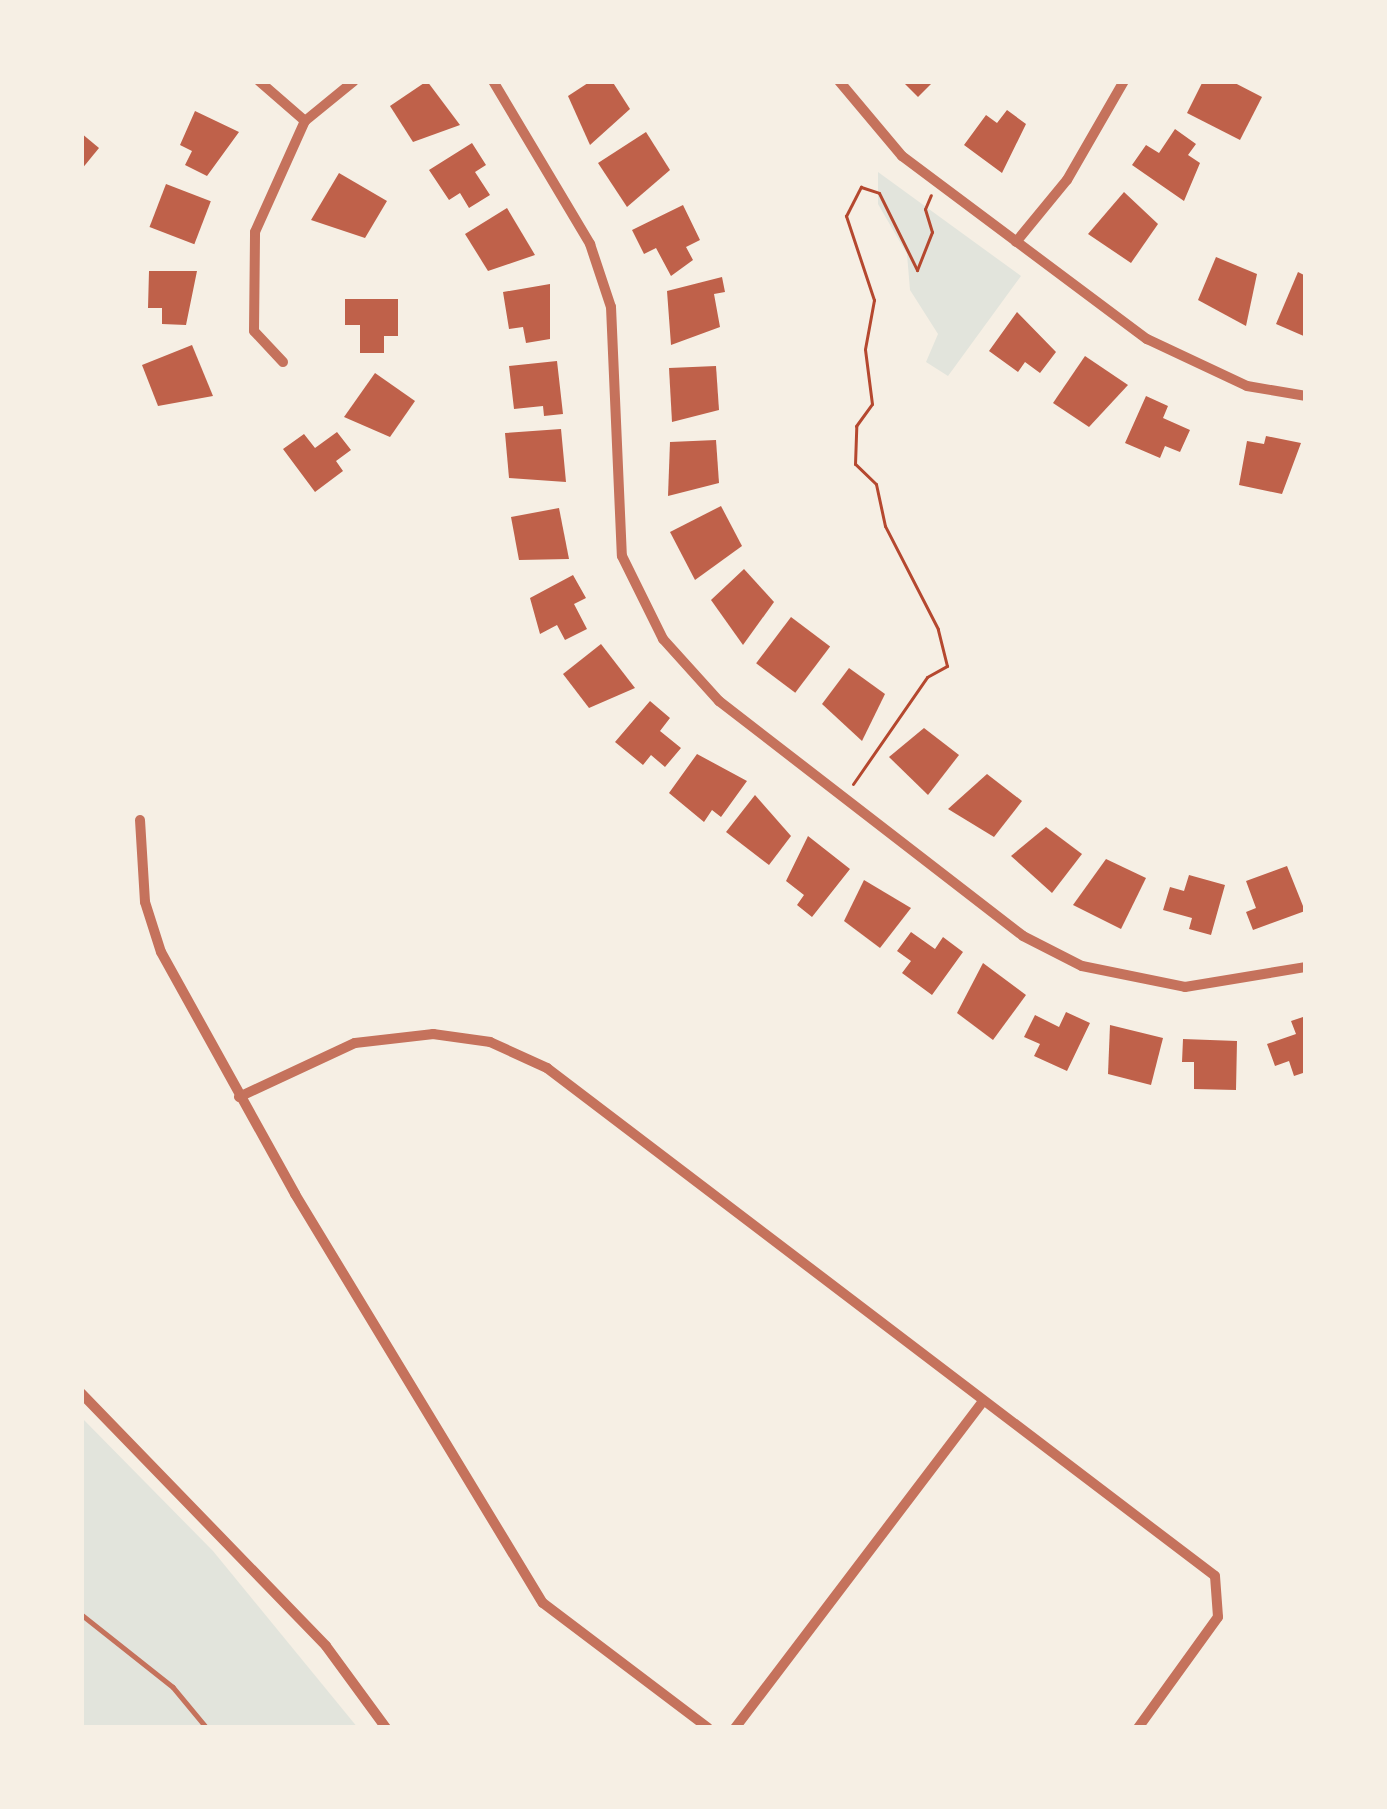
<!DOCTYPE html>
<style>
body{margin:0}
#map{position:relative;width:1387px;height:1809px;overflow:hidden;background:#f6efe4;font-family:Inter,sans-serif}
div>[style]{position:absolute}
.green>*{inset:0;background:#e2e4dc}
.building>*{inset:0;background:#bf614a;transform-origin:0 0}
.path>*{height:3px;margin:-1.5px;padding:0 1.5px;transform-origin:1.5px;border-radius:1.5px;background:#b5482f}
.service>*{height:4.5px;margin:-2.25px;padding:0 2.25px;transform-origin:2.25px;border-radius:2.25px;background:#c5725c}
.minor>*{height:10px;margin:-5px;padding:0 5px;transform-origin:5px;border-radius:5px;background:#c5725c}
span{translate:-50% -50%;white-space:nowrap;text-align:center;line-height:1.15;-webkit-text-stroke:12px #f6efe4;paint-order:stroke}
.frame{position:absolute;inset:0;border:84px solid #f6efe4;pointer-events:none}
</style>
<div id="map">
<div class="green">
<i style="clip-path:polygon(878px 172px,1021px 276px,948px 376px,926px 362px,938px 334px,910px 290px,907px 254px,878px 204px)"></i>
<i style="clip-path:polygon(81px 1417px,213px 1551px,358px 1728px,81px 1728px)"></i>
</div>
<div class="building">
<i style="clip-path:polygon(427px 81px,460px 125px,413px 142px,390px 106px)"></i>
<i style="clip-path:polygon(591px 81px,612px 81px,630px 109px,590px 145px,568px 96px)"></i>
<i style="clip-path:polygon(902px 81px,934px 81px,918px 97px)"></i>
<i style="clip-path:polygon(1203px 81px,1231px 81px,1262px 97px,1240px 140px,1187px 113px)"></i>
<i style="clip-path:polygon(1007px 110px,1026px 124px,1002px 173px,964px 145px,986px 115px,997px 123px)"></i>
<i style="clip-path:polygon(195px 111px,239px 132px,207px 176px,185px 165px,192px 151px,180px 145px)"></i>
<i style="clip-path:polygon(1175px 129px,1196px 144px,1188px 155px,1200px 163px,1184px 201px,1132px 165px,1146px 145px,1159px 153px)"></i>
<i style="clip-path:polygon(646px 132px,670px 170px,627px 207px,598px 163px)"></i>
<i style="clip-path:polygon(81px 133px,99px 148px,81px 170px)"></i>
<i style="clip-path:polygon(472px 143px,486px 165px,475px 172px,490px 195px,469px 208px,460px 193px,449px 200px,429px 170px)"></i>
<i style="clip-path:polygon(339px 173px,387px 201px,365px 238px,311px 220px)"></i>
<i style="left:166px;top:184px;width:48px;height:46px;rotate:21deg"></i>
<i style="clip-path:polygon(1124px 192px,1158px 224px,1131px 263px,1088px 234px)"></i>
<i style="clip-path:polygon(683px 205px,700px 240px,686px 247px,693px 260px,671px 276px,656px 248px,644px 254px,632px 230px)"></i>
<i style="clip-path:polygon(507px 208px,535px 255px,488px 271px,465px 234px)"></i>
<i style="clip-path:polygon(1216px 257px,1257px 274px,1246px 326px,1198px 300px)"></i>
<i style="clip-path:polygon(149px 271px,197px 271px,186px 325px,162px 324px,162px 308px,148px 308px)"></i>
<i style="clip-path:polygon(1298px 272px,1306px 276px,1306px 337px,1276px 324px)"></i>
<i style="clip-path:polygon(722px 277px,725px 292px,714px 294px,720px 327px,671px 345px,667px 291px)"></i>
<i style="clip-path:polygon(550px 284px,550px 339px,526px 343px,523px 327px,509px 329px,503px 292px)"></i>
<i style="clip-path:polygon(345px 299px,398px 299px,398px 336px,384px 336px,384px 353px,360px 353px,360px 325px,345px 325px)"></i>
<i style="clip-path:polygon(1017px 312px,1056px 352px,1040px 373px,1025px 362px,1018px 372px,989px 351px)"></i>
<i style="clip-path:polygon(192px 345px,213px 396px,158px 406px,142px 365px)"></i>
<i style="clip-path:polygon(1085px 356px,1128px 385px,1089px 427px,1053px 403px)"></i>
<i style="clip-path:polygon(557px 361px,563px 414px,544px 416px,543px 406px,514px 409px,509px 366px)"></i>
<i style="clip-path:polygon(716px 366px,719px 410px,672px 422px,669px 368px)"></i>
<i style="clip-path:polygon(375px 373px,415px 401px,390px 437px,344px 417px)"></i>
<i style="clip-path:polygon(1146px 396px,1168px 406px,1163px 418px,1190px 430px,1180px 452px,1165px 446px,1160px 458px,1125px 443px)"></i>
<i style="clip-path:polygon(561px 429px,566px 482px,509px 478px,505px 433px)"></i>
<i style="clip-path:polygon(337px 432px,351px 450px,336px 461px,343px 471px,315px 492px,283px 449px,304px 434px,315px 448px)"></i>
<i style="clip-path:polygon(1266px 436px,1301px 443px,1282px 494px,1239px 485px,1247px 441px,1264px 444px)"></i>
<i style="clip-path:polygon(716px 440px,719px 483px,668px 496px,670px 442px)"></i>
<i style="clip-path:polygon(721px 506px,742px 546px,695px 580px,670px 532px)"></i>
<i style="clip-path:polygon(559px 508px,569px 559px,519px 560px,511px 517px)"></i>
<i style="clip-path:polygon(744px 569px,774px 602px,743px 645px,711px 600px)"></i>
<i style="clip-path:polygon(573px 575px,586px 598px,574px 604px,587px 629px,565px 640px,557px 625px,540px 634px,530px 598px)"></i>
<i style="left:791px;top:617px;width:49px;height:58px;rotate:37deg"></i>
<i style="clip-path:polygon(601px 644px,635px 688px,589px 708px,563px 674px)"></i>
<i style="clip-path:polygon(849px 668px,885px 694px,862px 741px,822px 704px)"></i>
<i style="clip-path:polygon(650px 701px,670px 718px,660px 731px,681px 748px,665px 767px,651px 755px,643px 765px,615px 742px)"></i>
<i style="clip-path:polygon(924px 728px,959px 755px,928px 795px,889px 757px)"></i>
<i style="clip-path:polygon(697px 754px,747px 781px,721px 817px,712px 810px,704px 822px,669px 793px)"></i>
<i style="clip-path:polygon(987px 774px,1022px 801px,994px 837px,948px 809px)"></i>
<i style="clip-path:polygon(755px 795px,791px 836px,769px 865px,726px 832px)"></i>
<i style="clip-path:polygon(1046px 827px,1082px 854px,1052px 893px,1011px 856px)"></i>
<i style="clip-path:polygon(808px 836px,850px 869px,812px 917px,797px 905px,804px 895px,786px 881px)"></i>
<i style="clip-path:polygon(1106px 859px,1146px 878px,1121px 929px,1073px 905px)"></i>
<i style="clip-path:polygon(1287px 866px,1305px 911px,1253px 930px,1246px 912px,1256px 908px,1246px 881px)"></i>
<i style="clip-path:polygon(1189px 875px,1225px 885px,1211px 935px,1189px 929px,1192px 918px,1163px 910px,1170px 887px,1184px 891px)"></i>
<i style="clip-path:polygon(864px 880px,911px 908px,880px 948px,844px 921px)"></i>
<i style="clip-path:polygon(911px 932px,935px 949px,943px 937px,963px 952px,932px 995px,902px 973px,911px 961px,897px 951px)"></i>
<i style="clip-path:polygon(983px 963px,1026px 995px,993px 1040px,957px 1013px)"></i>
<i style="clip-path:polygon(1066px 1012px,1090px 1023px,1067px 1071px,1034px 1056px,1040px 1044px,1024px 1037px,1035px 1015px,1059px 1027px)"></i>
<i style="clip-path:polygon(1306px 1016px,1306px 1072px,1294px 1076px,1289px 1061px,1275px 1066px,1267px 1044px,1296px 1034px,1291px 1021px)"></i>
<i style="clip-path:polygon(1110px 1025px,1163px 1038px,1151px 1085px,1108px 1074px)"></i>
<i style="clip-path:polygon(1183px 1039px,1237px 1041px,1236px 1090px,1194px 1089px,1194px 1062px,1182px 1062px)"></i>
</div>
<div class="path">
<i style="left:853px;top:784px;width:130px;rotate:-55.3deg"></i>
<i style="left:927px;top:677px;width:23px;rotate:-29deg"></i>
<i style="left:947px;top:666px;width:38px;rotate:-104deg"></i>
<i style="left:938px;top:629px;width:116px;rotate:-117.2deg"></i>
<i style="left:885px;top:526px;width:43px;rotate:-102.1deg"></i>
<i style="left:876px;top:484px;width:29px;rotate:-136deg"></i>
<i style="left:855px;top:464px;width:38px;rotate:-88deg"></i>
<i style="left:856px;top:426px;width:27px;rotate:-54deg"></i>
<i style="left:872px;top:404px;width:55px;rotate:-97.3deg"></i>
<i style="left:865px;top:349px;width:50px;rotate:-79.6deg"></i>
<i style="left:874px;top:300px;width:89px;rotate:-108.4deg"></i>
<i style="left:846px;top:216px;width:33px;rotate:-63deg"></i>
<i style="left:861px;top:187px;width:19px;rotate:18deg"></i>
<i style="left:879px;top:193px;width:86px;rotate:63.7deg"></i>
<i style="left:917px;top:270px;width:41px;rotate:-68.5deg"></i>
<i style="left:932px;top:232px;width:24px;rotate:-107deg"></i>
<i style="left:925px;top:209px;width:15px;rotate:-67deg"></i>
</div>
<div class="service">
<i style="left:81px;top:1614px;width:117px;rotate:38.4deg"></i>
<i style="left:173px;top:1687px;width:53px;rotate:50.3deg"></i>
</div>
<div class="minor">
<i style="left:259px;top:81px;width:61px;rotate:41deg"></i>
<i style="left:493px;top:81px;width:190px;rotate:59.2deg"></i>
<i style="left:590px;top:244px;width:66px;rotate:71.6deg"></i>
<i style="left:611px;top:307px;width:249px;rotate:87.5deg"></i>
<i style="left:622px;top:556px;width:93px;rotate:63.7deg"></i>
<i style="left:663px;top:639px;width:84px;rotate:47.9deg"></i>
<i style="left:719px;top:701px;width:384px;rotate:37.7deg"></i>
<i style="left:1023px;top:936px;width:66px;rotate:27deg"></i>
<i style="left:1082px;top:966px;width:105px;rotate:11.5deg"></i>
<i style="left:1185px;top:987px;width:123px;rotate:-9.4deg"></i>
<i style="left:839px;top:81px;width:98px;rotate:50deg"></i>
<i style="left:902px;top:156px;width:306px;rotate:36.8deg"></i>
<i style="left:1147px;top:339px;width:110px;rotate:25.2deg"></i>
<i style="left:1247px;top:386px;width:60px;rotate:9.6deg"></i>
<i style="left:1016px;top:242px;width:80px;rotate:-50.6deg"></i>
<i style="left:1067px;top:180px;width:114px;rotate:-60.1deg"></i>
<i style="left:283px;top:362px;width:42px;rotate:-133.1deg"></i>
<i style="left:254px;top:331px;width:99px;rotate:-89.4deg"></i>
<i style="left:255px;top:232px;width:122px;rotate:-65.8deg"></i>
<i style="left:305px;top:121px;width:63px;rotate:-39.2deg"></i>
<i style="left:140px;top:820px;width:82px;rotate:86.5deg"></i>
<i style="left:145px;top:902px;width:52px;rotate:72.3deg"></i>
<i style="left:161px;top:952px;width:277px;rotate:61deg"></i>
<i style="left:295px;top:1194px;width:478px;rotate:58.8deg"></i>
<i style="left:543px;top:1603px;width:207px;rotate:37.1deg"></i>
<i style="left:239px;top:1097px;width:128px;rotate:-25deg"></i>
<i style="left:355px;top:1043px;width:79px;rotate:-6.6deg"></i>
<i style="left:433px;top:1034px;width:58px;rotate:8deg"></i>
<i style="left:490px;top:1042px;width:63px;rotate:24.5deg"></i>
<i style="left:547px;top:1068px;width:839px;rotate:37.25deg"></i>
<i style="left:1215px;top:1576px;width:41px;rotate:85.8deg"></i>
<i style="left:1218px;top:1617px;width:137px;rotate:125.8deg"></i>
<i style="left:81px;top:1393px;width:352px;rotate:45.9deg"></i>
<i style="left:326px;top:1646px;width:102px;rotate:53.8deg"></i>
<i style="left:735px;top:1728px;width:408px;rotate:-52.8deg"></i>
</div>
<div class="frame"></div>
</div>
